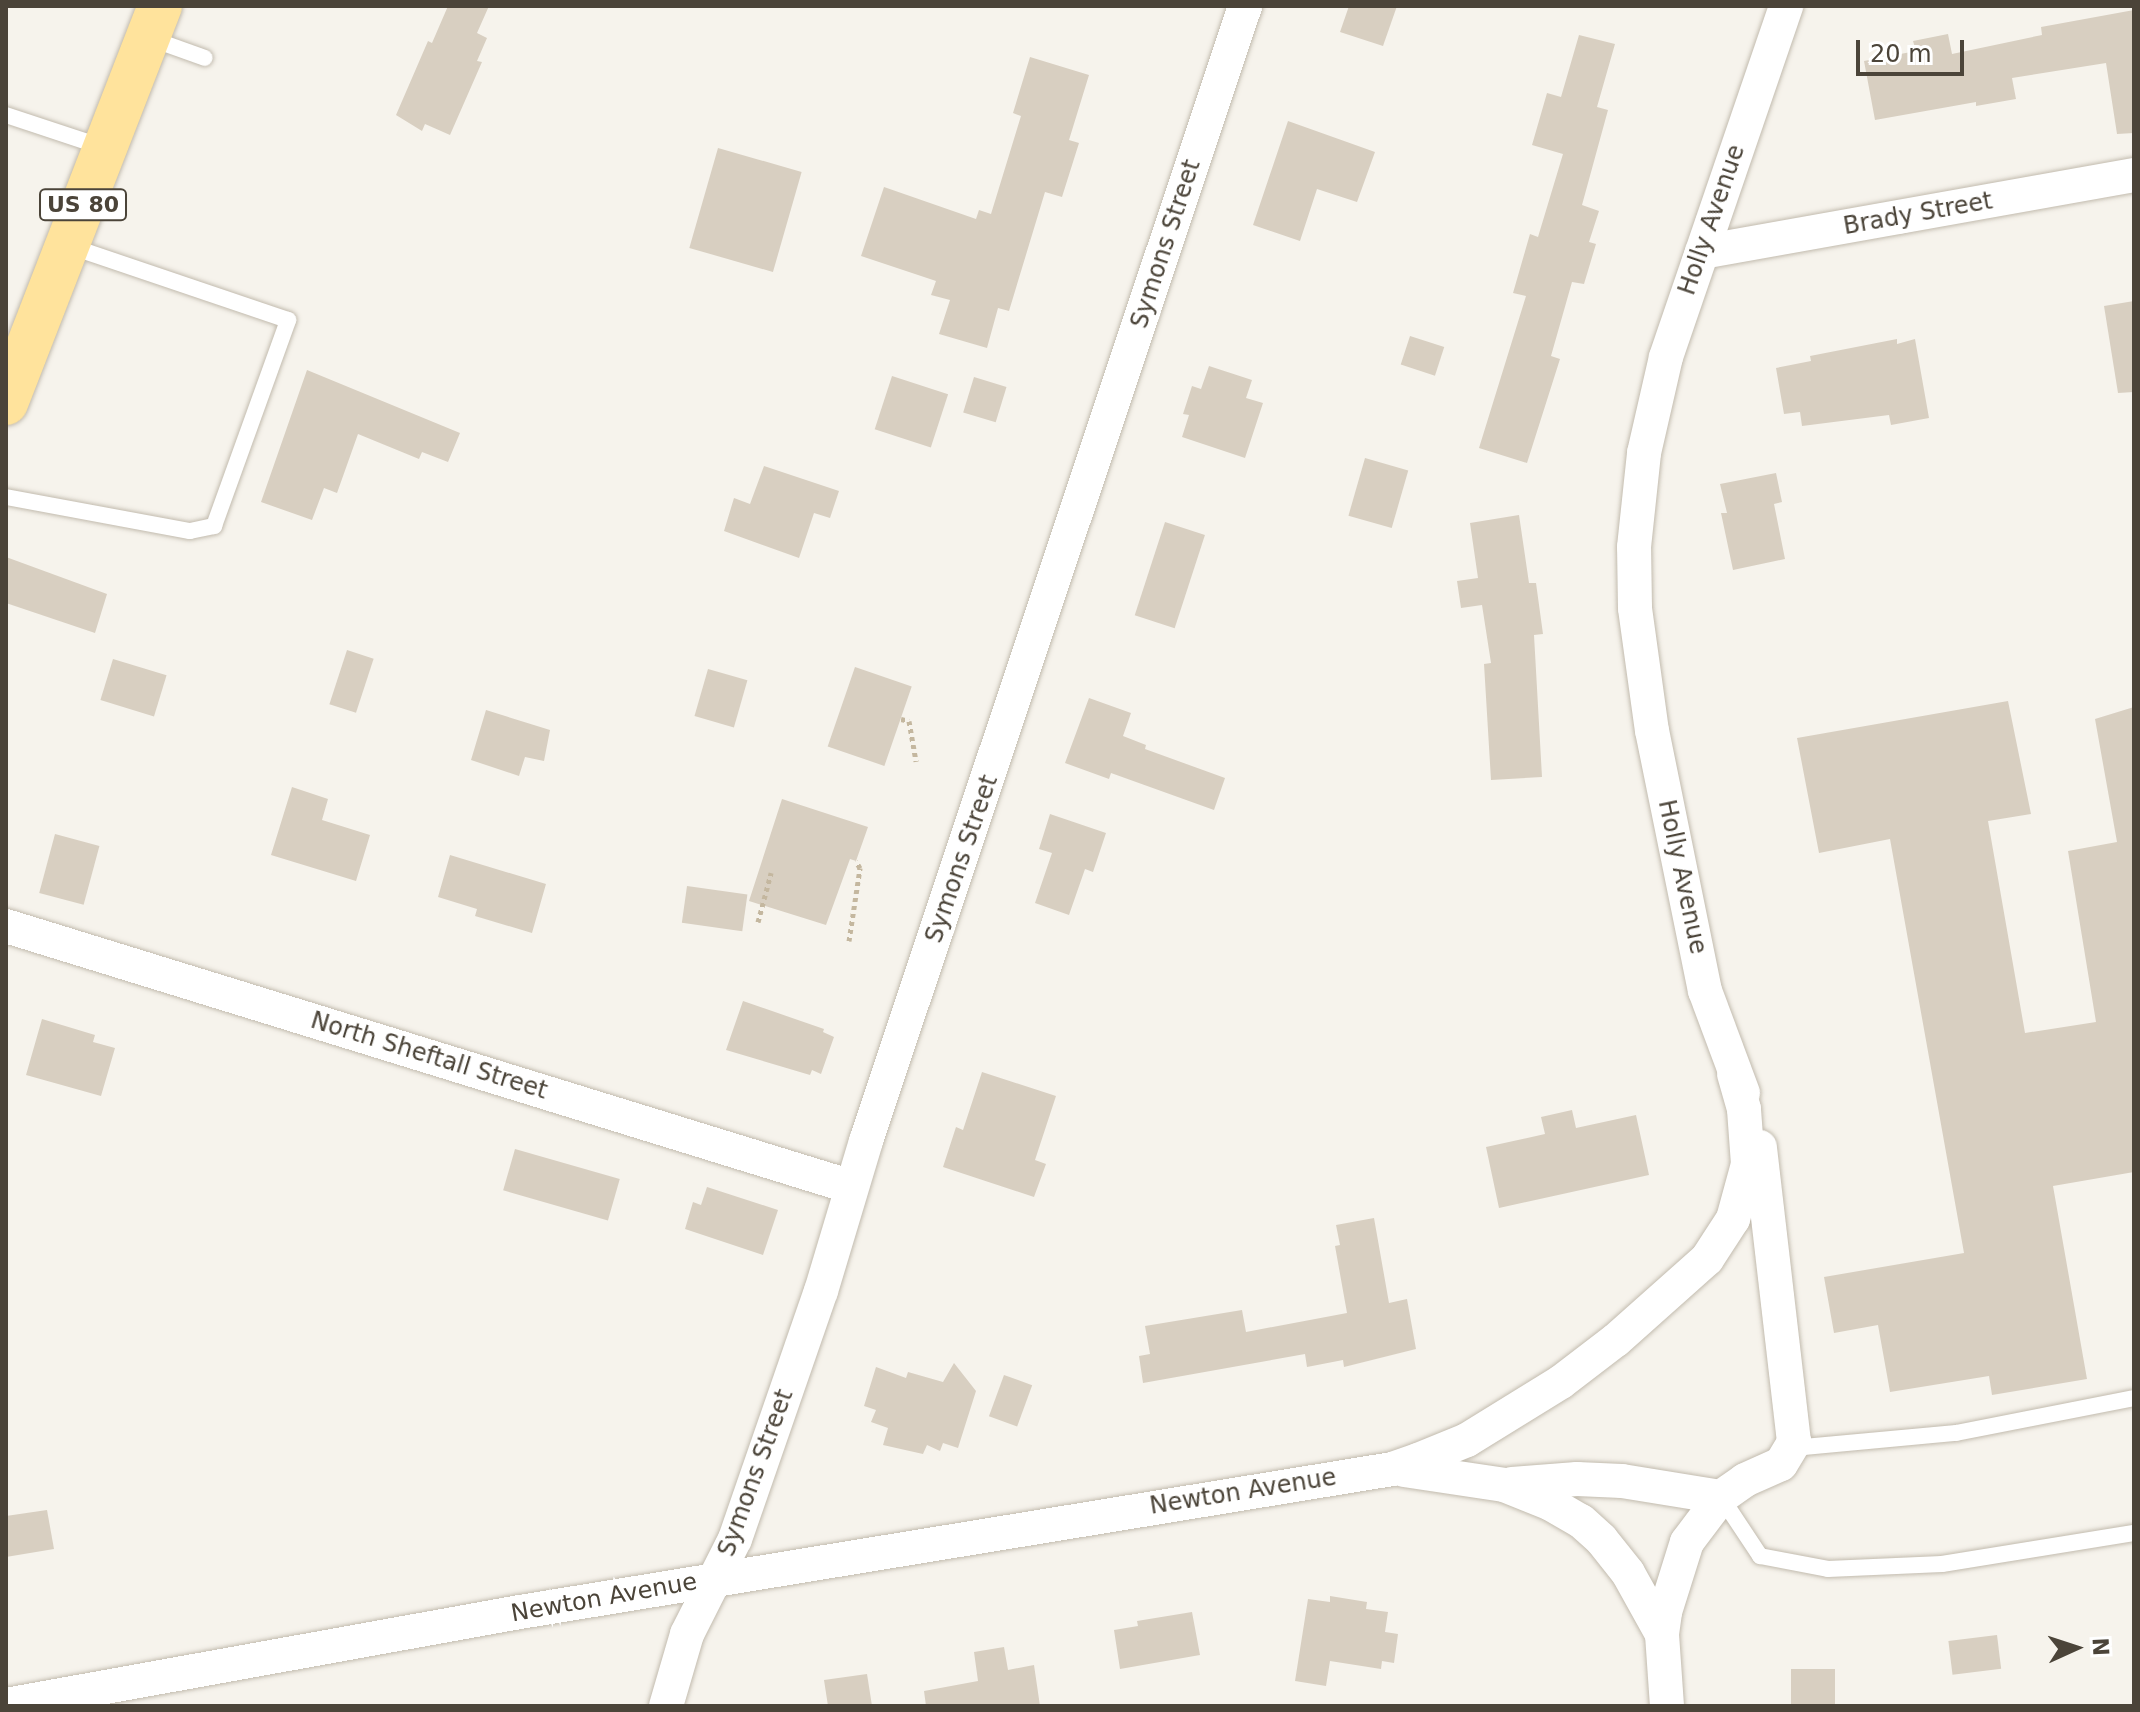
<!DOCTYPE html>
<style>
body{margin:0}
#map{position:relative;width:2140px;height:1712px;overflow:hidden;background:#f6f3ec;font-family:"DejaVu Sans",sans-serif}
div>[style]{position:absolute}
.building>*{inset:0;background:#d8cfc1;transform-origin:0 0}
.path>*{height:5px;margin-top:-2.5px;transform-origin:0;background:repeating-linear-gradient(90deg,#c4b79f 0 4px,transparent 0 8px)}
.roads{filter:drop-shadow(0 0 2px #c2bbae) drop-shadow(0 0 2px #c2bbae)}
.lane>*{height:16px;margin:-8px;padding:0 8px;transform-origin:8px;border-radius:8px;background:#fff}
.street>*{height:34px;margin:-17px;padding:0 17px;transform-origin:17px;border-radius:17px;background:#fff}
.primary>*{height:44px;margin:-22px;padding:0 22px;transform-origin:22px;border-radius:22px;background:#ffe39c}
span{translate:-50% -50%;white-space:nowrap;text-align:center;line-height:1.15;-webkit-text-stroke:8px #fff;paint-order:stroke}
.shield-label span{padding:2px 6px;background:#fff;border:2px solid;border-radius:6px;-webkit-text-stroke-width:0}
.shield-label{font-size:22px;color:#4b4439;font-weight:700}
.street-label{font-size:24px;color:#4b4439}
.frame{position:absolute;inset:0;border:8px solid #4b4439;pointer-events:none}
.north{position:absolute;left:2036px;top:1608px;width:80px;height:80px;-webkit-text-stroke:6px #fff;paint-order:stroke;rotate:87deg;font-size:22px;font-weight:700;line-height:32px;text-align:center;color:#4b4439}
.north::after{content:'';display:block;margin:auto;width:28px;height:36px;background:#4b4439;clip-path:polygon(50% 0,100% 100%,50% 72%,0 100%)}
.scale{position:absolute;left:1856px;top:40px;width:108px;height:36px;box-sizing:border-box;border:4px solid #4b4439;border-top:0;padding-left:10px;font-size:24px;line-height:28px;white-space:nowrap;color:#4b4439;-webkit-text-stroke:6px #fff;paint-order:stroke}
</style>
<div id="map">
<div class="building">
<i style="clip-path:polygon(448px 6px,489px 6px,477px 33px,487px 38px,477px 61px,482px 62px,450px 135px,425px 124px,422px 131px,396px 115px,428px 41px,432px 43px)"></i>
<i style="clip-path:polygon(1349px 6px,1397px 6px,1383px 46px,1340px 32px)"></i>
<i style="clip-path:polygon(2134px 10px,2134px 133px,2117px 134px,2106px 63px,2012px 78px,2016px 99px,1976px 106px,1976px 102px,1875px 120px,1864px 61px,1916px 51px,1913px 41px,1948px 34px,1952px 54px,2042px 35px,2041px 27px)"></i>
<i style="clip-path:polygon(1579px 35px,1615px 44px,1597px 107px,1608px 110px,1582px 205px,1599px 211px,1589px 242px,1596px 244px,1584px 284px,1572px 282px,1551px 356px,1560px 359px,1527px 463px,1479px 448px,1526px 296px,1513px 293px,1530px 234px,1538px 237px,1563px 154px,1532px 145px,1547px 93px,1561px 97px)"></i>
<i style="clip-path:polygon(1030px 57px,1089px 75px,1069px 140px,1079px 143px,1062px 197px,1045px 192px,1009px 311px,998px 308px,987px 348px,939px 334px,950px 300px,931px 295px,936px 281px,861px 256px,884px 187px,976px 219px,979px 210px,991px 214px,1021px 116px,1013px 113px)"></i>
<i style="clip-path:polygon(1288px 121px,1375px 152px,1357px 202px,1317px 189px,1300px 241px,1253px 225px)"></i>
<i style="left:718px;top:148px;width:87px;height:104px;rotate:16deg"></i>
<i style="clip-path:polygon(2134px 301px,2134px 392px,2118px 393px,2104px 306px)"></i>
<i style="left:1410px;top:336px;width:36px;height:30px;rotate:18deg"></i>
<i style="clip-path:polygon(1897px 339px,1897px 344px,1915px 339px,1929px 418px,1891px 425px,1889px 415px,1802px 426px,1800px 412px,1784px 414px,1776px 368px,1811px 361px,1810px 356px)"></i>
<i style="clip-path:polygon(1209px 366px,1252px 380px,1246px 398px,1263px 403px,1245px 458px,1182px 437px,1189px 415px,1183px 414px,1192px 386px,1201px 389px)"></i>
<i style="clip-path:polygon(307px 370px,460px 433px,448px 462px,422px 452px,419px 459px,358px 434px,337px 493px,324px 488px,312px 520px,261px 502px)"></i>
<i style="left:892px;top:376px;width:59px;height:56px;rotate:18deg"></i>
<i style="left:974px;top:377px;width:34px;height:37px;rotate:17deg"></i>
<i style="left:1365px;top:458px;width:45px;height:60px;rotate:16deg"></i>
<i style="clip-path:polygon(764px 466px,839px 491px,830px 518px,814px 513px,799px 558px,724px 531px,734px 498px,750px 504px)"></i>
<i style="clip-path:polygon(1776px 473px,1782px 502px,1774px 504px,1785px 559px,1733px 570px,1721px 513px,1727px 513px,1720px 484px)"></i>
<i style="clip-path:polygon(1519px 515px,1529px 583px,1536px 583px,1543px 634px,1534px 635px,1542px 777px,1491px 780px,1484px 664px,1491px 663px,1482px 605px,1461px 608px,1457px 581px,1478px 578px,1470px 523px)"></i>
<i style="left:1165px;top:522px;width:42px;height:98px;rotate:18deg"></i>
<i style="clip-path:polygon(6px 557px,107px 594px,95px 633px,6px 603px)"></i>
<i style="left:347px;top:650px;width:28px;height:57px;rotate:18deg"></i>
<i style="left:113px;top:659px;width:56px;height:43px;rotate:17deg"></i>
<i style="left:855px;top:667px;width:60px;height:84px;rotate:19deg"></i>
<i style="left:708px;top:669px;width:41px;height:49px;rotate:16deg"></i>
<i style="clip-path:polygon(1089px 698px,1131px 713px,1123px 736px,1146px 745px,1145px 749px,1225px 778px,1214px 810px,1111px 773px,1109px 779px,1065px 763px)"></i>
<i style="clip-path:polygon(2008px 701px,2031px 814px,1988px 821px,2025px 1033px,2096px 1022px,2068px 851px,2117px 842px,2095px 719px,2134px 707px,2134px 1172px,2053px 1186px,2087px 1379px,1992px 1395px,1989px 1376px,1890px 1392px,1878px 1325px,1834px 1333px,1824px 1277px,1964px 1253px,1890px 839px,1819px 853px,1797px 738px)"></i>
<i style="clip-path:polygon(486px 710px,550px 730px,544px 761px,525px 757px,519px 776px,471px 760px)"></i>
<i style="clip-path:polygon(292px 787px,328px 799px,322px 820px,370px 835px,356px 881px,271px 855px)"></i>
<i style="clip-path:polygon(782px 799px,868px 827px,856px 861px,850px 859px,826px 925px,749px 901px)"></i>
<i style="clip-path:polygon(1050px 814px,1106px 833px,1093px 872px,1085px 869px,1069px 915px,1035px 903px,1052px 853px,1039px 849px)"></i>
<i style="left:55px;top:834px;width:46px;height:61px;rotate:15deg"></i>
<i style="clip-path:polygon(450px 855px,546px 884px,532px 933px,475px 916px,477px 909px,438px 897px)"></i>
<i style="left:687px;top:886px;width:61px;height:37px;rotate:8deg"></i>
<i style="clip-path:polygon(743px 1001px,824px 1029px,823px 1032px,834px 1037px,821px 1074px,812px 1070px,810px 1075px,726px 1050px)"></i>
<i style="clip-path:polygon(42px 1019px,95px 1035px,93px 1042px,115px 1048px,101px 1096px,26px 1075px)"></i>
<i style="clip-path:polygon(982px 1072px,1056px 1096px,1035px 1160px,1046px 1164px,1034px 1197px,943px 1167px,956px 1127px,963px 1130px)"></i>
<i style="clip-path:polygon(1572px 1110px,1576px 1128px,1636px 1115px,1649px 1175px,1499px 1208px,1486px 1147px,1545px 1134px,1541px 1117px)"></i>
<i style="left:515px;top:1149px;width:109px;height:43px;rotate:16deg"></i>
<i style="clip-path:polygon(707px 1187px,778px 1210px,763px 1255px,685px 1229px,693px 1202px,701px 1205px)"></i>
<i style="clip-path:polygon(1374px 1218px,1389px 1303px,1407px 1299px,1416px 1349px,1344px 1367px,1343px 1360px,1307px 1367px,1305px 1354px,1143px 1383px,1139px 1356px,1150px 1354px,1145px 1326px,1242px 1310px,1246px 1332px,1347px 1313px,1335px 1246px,1340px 1245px,1336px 1225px)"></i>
<i style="clip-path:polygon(954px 1363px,976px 1391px,958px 1448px,943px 1443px,940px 1451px,927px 1445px,923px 1454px,883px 1445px,888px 1428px,871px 1422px,876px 1410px,864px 1406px,876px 1367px,906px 1378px,908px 1372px,943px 1382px)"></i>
<i style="left:1004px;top:1375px;width:30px;height:44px;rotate:20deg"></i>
<i style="clip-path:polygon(47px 1510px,54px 1549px,6px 1557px,6px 1516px)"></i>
<i style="clip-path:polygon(1330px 1596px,1367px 1602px,1366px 1609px,1388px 1612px,1385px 1632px,1398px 1634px,1394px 1663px,1382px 1661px,1381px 1669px,1330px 1661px,1326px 1686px,1295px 1681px,1308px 1599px,1330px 1602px)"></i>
<i style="clip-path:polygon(1192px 1612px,1200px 1655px,1120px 1669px,1114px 1630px,1138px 1626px,1137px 1621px)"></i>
<i style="left:1997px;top:1635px;width:34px;height:49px;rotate:83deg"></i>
<i style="clip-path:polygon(1004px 1647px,1008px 1670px,1034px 1665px,1040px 1706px,926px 1706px,924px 1691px,978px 1681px,974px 1652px)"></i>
<i style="left:1791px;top:1669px;width:44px;height:37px"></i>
<i style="clip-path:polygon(867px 1674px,872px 1706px,828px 1706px,824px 1680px)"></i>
</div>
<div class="path">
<i style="left:901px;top:719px;width:8px;rotate:14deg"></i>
<i style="left:909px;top:721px;width:41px;rotate:80.1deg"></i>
<i style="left:758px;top:922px;width:51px;rotate:-75.1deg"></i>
<i style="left:849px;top:941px;width:74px;rotate:-81.4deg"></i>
<i style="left:860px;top:868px;width:8px;rotate:-120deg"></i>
</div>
<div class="roads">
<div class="lane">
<i style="left:149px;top:38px;width:59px;rotate:19.7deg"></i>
<i style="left:6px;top:115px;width:102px;rotate:18.3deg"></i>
<i style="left:6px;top:497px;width:187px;rotate:10.5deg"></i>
<i style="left:190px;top:531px;width:25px;rotate:-12deg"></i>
<i style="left:214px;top:526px;width:219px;rotate:-70.2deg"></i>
<i style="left:288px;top:320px;width:231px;rotate:-161.3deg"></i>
<i style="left:1793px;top:1448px;width:164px;rotate:-5.3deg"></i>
<i style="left:1956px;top:1433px;width:181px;rotate:-11.1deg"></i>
<i style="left:1721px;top:1497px;width:71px;rotate:56.5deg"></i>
<i style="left:1760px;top:1556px;width:69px;rotate:10.8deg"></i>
<i style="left:1828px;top:1569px;width:114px;rotate:-2.5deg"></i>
<i style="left:1942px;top:1564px;width:194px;rotate:-9.2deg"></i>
</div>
<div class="street">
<i style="left:1702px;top:252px;width:439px;rotate:-10.1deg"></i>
<i style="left:6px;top:926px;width:885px;rotate:17.15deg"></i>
<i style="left:1743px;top:1093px;width:109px;rotate:-110.4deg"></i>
<i style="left:1705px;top:991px;width:265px;rotate:-101.5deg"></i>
<i style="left:1652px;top:731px;width:124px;rotate:-97.9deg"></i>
<i style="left:1635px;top:608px;width:61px;rotate:-90.9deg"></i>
<i style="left:1634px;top:547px;width:95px;rotate:-83.9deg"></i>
<i style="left:1644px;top:453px;width:98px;rotate:-77.1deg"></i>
<i style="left:1666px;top:357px;width:371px;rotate:-71.1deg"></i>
<i style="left:1404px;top:1470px;width:101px;rotate:8.5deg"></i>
<i style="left:1504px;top:1485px;width:51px;rotate:22deg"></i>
<i style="left:1551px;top:1504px;width:34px;rotate:30deg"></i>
<i style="left:1581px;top:1521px;width:27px;rotate:42deg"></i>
<i style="left:1601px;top:1539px;width:43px;rotate:51.5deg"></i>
<i style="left:1628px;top:1573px;width:70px;rotate:60.9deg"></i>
<i style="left:1512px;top:1484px;width:65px;rotate:-4.4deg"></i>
<i style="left:1577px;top:1479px;width:45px;rotate:2.5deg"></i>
<i style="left:1622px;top:1481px;width:100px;rotate:9.2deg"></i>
<i style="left:6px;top:1705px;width:522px;rotate:-10.26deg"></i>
<i style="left:520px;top:1612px;width:884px;rotate:-9.31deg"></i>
<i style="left:1392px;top:1469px;width:28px;rotate:-19deg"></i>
<i style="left:1418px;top:1460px;width:53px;rotate:-22.2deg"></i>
<i style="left:1467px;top:1440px;width:110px;rotate:-31.7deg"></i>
<i style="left:1561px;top:1382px;width:69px;rotate:-37.4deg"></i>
<i style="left:1616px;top:1340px;width:122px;rotate:-41.7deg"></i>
<i style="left:1707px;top:1259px;width:48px;rotate:-57deg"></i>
<i style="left:1733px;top:1219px;width:57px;rotate:-74.7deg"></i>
<i style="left:1748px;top:1164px;width:55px;rotate:-94.2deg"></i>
<i style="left:1744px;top:1109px;width:36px;rotate:-106deg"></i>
<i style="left:666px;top:1706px;width:75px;rotate:-73.7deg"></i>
<i style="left:687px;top:1634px;width:106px;rotate:-63.2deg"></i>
<i style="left:735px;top:1539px;width:262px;rotate:-70.9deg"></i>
<i style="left:821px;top:1291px;width:157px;rotate:-73.3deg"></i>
<i style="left:866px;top:1141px;width:1197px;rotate:-71.53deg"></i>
<i style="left:1667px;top:1706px;width:72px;rotate:-94deg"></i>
<i style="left:1662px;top:1634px;width:22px;rotate:-82deg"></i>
<i style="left:1665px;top:1612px;width:73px;rotate:-72.6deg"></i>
<i style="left:1687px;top:1542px;width:56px;rotate:-52.9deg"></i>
<i style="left:1721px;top:1497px;width:29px;rotate:-35deg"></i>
<i style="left:1745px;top:1480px;width:39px;rotate:-24deg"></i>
<i style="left:1781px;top:1464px;width:26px;rotate:-59deg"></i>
<i style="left:1794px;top:1442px;width:297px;rotate:-96.6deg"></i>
</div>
<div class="primary">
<i style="left:6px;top:403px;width:426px;rotate:-68.8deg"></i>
</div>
</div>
<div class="shield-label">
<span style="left:83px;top:205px">US 80</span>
</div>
<div class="street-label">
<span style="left:1918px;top:214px;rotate:-10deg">Brady Street</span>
<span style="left:1712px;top:220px;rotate:-71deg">Holly Avenue</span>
<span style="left:1166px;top:244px;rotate:-72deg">Symons Street</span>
<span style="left:962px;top:859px;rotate:-71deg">Symons Street</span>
<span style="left:1682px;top:877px;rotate:78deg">Holly Avenue</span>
<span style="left:429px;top:1056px;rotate:17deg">North Sheftall Street</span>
<span style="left:756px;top:1473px;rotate:-70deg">Symons Street</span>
<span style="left:1243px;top:1492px;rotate:-9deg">Newton Avenue</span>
<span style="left:604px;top:1598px;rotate:-10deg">Newton Avenue</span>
</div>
<div class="frame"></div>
<div class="north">N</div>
<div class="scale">20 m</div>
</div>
